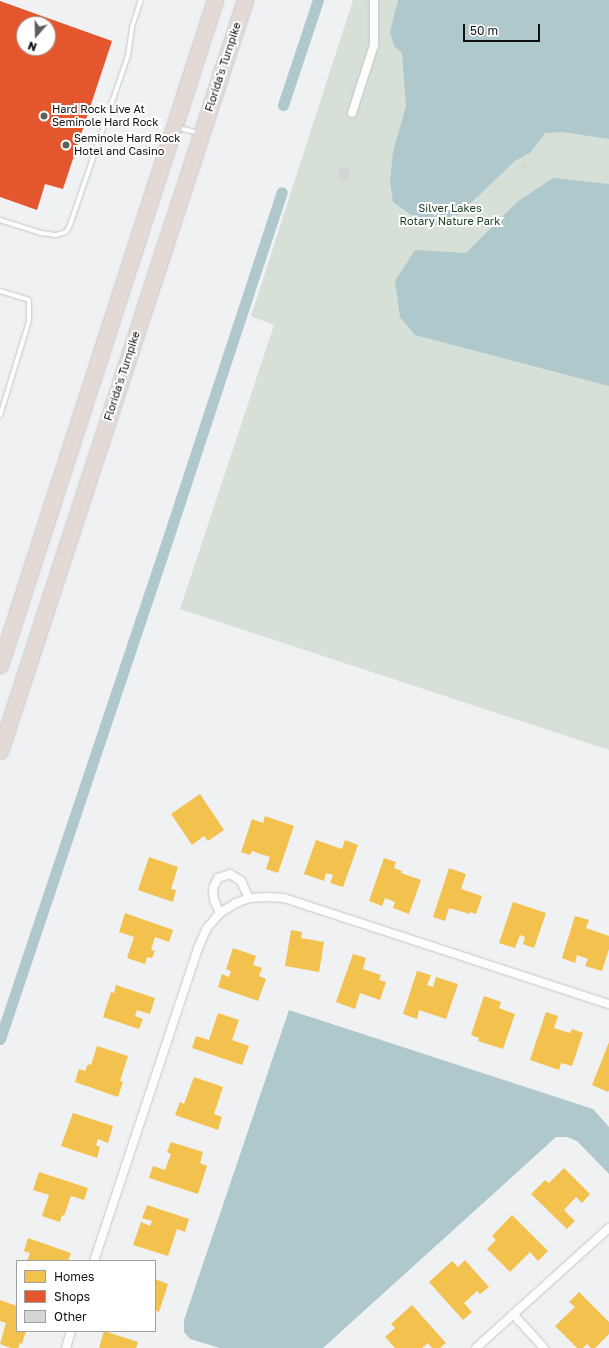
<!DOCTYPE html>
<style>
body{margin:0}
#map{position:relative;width:609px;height:1348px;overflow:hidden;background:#f0f1f3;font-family:"Golos Text",sans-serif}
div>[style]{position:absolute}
.green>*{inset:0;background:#d6e0d7}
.water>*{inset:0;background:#aec8cc}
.homes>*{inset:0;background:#f2c14e}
.shops>*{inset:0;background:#e4572e}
.canal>*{height:11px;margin:-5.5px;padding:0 5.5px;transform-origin:5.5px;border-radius:5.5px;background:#aec8cc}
.building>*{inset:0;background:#d5d5d5;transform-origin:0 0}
.roads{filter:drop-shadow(0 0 1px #c5c6c8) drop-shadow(0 0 1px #c5c6c8)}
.service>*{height:4px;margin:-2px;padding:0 2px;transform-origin:2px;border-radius:2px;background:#fdfdfd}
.minor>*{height:8px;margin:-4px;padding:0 4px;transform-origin:4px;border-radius:4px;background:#fdfdfd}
.motorway>*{height:15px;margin:-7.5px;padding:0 7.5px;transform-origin:7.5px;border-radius:7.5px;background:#e3dad5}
.dots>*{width:11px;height:11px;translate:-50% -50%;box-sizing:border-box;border:2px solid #fff;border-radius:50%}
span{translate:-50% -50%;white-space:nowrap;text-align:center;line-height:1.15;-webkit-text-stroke:4px #fff;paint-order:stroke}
.street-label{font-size:11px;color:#101012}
.poi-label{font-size:11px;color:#101012}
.left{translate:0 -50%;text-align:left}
.park-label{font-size:11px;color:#163b1b}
.legend{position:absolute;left:16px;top:1260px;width:140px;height:72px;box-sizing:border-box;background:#fff;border:1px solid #9f9fa0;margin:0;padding:5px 7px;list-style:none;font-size:12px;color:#101012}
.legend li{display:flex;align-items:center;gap:8px;height:20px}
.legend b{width:20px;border:1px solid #9f9fa0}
.north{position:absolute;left:16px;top:16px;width:40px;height:40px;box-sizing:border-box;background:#fff;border:1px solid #9f9fa0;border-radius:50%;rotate:200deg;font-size:11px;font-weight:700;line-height:16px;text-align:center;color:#101012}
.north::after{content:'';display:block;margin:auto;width:14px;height:18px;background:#5e5f61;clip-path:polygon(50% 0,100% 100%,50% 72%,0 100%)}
.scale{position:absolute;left:463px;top:24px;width:77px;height:18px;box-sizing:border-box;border:2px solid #101012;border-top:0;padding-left:5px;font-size:12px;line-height:14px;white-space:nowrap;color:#101012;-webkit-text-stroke:3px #fff;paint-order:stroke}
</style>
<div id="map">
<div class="green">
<i style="clip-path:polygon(353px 0,609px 0,609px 750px,180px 609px,274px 325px,251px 316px)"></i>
</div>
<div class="water">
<i style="clip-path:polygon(398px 0,609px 0,609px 139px,562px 132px,545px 133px,530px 153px,515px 161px,456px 217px,438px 225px,415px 218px,393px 202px,390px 180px,393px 152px,406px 106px,402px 53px,394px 46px,390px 32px)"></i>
<i style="clip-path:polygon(553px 178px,609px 184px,609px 386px,415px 335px,400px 317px,395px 281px,415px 250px,466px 253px,517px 202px)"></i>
<i style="clip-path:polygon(289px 1010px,593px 1109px,609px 1127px,609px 1174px,577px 1141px,567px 1137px,556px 1137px,323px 1348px,220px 1348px,190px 1339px,184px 1332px,184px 1320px)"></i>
</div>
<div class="homes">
<i style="clip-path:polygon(200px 794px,224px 830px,208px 841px,204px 836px,192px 845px,171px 814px)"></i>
<i style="clip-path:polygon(265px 816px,294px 826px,278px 873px,266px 869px,270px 857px,252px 851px,250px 855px,241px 852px,252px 819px,263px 823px)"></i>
<i style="clip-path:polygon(316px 840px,342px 849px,345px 840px,358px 845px,343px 887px,330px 883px,333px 875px,326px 873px,324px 881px,304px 874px)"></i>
<i style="clip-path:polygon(149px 857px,178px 867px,171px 889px,176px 890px,173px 902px,138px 890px)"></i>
<i style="clip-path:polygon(384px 858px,396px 862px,394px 868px,402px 871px,401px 873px,421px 880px,409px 914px,393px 908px,395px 902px,385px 898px,382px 906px,369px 901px)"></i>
<i style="clip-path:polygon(449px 868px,466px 874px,461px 889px,482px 896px,476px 914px,470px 912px,470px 914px,449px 908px,445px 921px,433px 917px)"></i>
<i style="clip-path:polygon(513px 902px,546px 913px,534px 948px,523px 944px,525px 937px,520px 935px,515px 948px,499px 943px)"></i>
<i style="clip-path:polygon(125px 913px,173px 930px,169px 942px,155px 937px,151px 950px,155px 951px,152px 958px,147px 957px,145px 964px,127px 958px,134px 937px,119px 932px)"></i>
<i style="clip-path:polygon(575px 916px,589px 920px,586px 928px,609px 936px,609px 949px,602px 971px,585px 966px,588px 959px,577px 955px,575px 963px,562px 958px)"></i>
<i style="clip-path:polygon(291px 930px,302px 932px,301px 938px,324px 942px,319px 972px,285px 966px)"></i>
<i style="clip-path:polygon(233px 948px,256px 956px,253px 965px,262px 968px,259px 976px,266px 979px,258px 1001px,218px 987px,222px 974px,229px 977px,231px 971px,226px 969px)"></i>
<i style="clip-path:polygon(353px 954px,366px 958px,363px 969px,381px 975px,379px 980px,386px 982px,380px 1000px,360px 993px,355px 1009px,336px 1002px)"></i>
<i style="clip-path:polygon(417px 971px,431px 975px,427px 985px,433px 987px,436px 977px,458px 984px,446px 1019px,419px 1010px,417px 1019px,403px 1014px)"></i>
<i style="clip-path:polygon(116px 985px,155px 998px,150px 1014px,137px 1010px,135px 1016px,143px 1019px,139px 1029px,103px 1017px,111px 992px,114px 993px)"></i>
<i style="clip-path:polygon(484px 996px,501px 1002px,499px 1008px,515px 1014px,503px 1049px,478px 1041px,479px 1038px,471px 1035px)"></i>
<i style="clip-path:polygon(546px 1012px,558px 1016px,554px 1028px,570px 1033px,572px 1029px,583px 1033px,572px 1066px,561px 1063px,559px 1070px,530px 1060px)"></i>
<i style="clip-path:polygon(218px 1013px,239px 1020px,232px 1040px,249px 1046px,242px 1065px,192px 1048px,196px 1036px,209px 1040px)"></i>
<i style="clip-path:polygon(609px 1042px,609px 1090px,608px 1092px,592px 1085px)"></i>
<i style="clip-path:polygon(97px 1046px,128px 1056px,120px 1081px,123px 1082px,118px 1097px,75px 1082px,79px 1069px,85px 1071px,88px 1064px,91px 1065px)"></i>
<i style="clip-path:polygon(194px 1077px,223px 1087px,214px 1114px,222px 1117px,218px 1130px,175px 1115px,180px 1102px,184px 1104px)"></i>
<i style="clip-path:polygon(73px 1113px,113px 1126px,108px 1143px,98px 1139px,96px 1145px,100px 1147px,97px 1158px,61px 1146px)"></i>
<i style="clip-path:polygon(171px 1142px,203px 1152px,200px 1163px,207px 1166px,198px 1194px,149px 1178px,153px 1166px,165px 1170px,171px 1154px,167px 1152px)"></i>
<i style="clip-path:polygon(564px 1168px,590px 1194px,582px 1203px,576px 1197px,564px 1210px,575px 1221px,567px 1229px,531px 1194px,545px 1180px,549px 1183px)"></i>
<i style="clip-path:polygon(39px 1172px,88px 1188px,84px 1200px,71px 1196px,64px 1216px,62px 1215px,60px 1222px,42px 1216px,49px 1195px,33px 1190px)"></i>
<i style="clip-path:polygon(147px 1205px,189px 1219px,185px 1232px,177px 1229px,168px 1256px,133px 1245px,141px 1222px,150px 1226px,152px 1221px,142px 1218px)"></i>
<i style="clip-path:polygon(512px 1215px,548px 1251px,538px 1261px,530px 1252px,510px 1272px,487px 1249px,496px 1240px,492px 1236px)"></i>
<i style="clip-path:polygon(28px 1238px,71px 1253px,68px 1261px,27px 1261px,30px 1253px,24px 1251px)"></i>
<i style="clip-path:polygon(465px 1260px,489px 1287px,480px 1294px,477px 1291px,464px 1303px,472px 1312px,463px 1320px,429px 1282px,452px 1261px,458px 1267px)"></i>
<i style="clip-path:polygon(155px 1279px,168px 1284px,159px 1312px,155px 1310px)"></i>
<i style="clip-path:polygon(579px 1292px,609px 1322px,609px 1334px,595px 1348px,591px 1348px,587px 1344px,583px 1348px,577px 1348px,555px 1326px,575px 1307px,569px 1302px)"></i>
<i style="clip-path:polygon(0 1300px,17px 1306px,17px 1331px,26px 1331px,22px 1344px,20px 1343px,18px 1348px,11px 1348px,0 1344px,6px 1323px,0 1321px)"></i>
<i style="clip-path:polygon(412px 1305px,446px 1343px,440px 1348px,432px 1348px,428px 1343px,422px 1348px,395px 1348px,385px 1337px,395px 1328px,391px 1324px)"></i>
<i style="clip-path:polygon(104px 1331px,138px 1342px,136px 1348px,99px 1348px)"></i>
</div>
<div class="shops">
<i style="clip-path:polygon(evenodd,0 1px,112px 41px,63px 189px,45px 184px,37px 210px,0 197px,0 1px,24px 24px,48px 24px,48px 48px,24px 48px,24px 24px)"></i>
</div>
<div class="canal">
<i style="left:283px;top:105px;width:111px;rotate:-71.6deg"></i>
<i style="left:0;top:1039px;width:528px;rotate:-71.46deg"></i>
<i style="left:168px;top:538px;width:364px;rotate:-71.8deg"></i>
</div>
<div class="building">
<i style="left:525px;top:164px;width:4px;height:5px;rotate:63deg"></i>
<i style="left:339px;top:168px;width:11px;height:11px;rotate:5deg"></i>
</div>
<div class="roads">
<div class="service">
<i style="left:176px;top:127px;width:24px;rotate:15deg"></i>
<i style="left:0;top:220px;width:43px;rotate:17.6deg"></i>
<i style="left:41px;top:233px;width:15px;rotate:8deg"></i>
<i style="left:56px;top:235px;width:10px;rotate:-17deg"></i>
<i style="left:66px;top:232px;width:8px;rotate:-60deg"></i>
<i style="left:70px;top:225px;width:179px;rotate:-71.1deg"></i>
<i style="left:128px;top:56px;width:29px;rotate:-82deg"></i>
<i style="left:132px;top:27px;width:28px;rotate:-72deg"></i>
<i style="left:0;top:291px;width:30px;rotate:17deg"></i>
<i style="left:29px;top:300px;width:21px;rotate:90deg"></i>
<i style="left:29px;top:321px;width:99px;rotate:107deg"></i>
</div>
<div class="minor">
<i style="left:352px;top:113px;width:71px;rotate:-72.1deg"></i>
<i style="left:374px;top:45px;width:45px;rotate:-90deg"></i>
<i style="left:220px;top:913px;width:14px;rotate:-115deg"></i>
<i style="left:214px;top:900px;width:12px;rotate:-95deg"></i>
<i style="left:213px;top:888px;width:11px;rotate:-63deg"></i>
<i style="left:218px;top:878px;width:13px;rotate:-18deg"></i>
<i style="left:230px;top:874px;width:13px;rotate:32deg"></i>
<i style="left:241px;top:881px;width:19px;rotate:65deg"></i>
<i style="left:94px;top:1261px;width:330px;rotate:-71.6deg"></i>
<i style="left:198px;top:948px;width:22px;rotate:-66deg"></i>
<i style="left:207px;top:928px;width:20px;rotate:-49deg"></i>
<i style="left:220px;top:913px;width:19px;rotate:-32deg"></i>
<i style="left:236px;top:903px;width:14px;rotate:-21deg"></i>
<i style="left:249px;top:898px;width:17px;rotate:-3deg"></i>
<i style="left:266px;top:897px;width:18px;rotate:3deg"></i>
<i style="left:284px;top:898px;width:342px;rotate:18.1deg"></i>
<i style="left:513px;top:1314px;width:46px;rotate:47.6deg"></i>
<i style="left:66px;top:1348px;width:18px;rotate:-74deg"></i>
<i style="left:476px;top:1348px;width:179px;rotate:-42.1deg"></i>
</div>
<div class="motorway">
<i style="left:0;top:665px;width:699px;rotate:-72.08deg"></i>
<i style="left:0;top:751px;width:790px;rotate:-71.93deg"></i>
</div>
</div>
<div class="dots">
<i style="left:44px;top:116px;background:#5e5f61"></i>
<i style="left:66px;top:145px;background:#5e5f61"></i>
</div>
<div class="street-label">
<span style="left:223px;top:67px;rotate:-72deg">Florida's Turnpike</span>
<span style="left:122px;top:376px;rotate:-72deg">Florida's Turnpike</span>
</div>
<div class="poi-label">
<span class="left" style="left:52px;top:116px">Hard Rock Live At<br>Seminole Hard Rock</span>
<span class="left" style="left:74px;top:145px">Seminole Hard Rock<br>Hotel and Casino</span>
</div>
<div class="park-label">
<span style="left:450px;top:215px">Silver Lakes<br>Rotary Nature Park</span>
</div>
<ul class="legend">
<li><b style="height:11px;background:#f2c14e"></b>Homes</li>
<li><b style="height:11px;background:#e4572e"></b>Shops</li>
<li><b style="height:11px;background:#d5d5d5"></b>Other</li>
</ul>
<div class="north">N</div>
<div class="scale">50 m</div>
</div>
